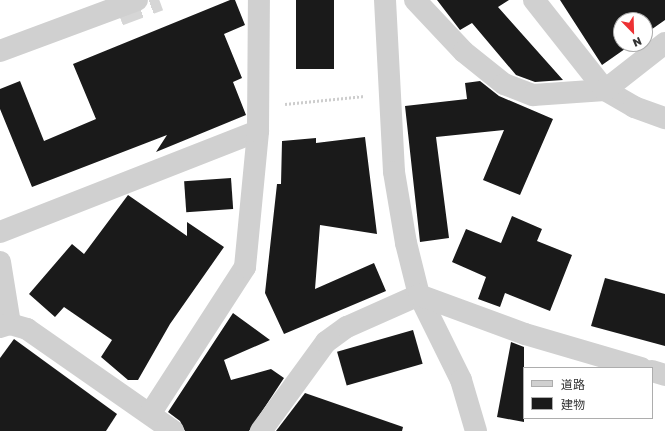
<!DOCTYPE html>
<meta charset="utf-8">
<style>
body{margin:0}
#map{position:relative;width:665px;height:431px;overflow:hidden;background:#fff;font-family:"Golos Text","Noto Sans JP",sans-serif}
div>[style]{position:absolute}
.building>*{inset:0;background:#1a1a1a;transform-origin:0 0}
.minor-tunnel>*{height:22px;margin-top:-11px;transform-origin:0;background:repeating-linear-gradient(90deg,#d6d6d6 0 22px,transparent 0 33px)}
.path>*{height:2.5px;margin-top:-1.25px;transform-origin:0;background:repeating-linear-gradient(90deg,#cdcdcd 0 2px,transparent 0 4px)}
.minor>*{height:22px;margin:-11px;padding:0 11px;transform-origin:11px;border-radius:11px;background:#d0d0d0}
span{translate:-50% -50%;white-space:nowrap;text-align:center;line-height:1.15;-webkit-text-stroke:4px #fff;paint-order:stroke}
.legend{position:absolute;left:523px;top:367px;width:130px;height:52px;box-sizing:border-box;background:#fff;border:1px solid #adadad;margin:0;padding:5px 7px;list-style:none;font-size:12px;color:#333}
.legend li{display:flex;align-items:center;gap:8px;height:20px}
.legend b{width:20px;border:1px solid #adadad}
.north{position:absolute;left:613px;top:12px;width:40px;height:40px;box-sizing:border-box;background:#fff;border:1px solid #adadad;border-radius:50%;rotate:157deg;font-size:11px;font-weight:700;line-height:16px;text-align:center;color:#333}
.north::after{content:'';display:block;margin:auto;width:14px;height:18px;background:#ed3133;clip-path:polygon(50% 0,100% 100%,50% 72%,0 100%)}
</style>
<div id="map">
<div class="building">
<i style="clip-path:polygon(230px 0,235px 0,245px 25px,224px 34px,242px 78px,233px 82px,246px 115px,156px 152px,167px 135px,32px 187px,0 109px,0 89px,20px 81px,44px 141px,96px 119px,73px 64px)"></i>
<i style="left:296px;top:0;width:38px;height:69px"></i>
<i style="clip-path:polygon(437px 0,509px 0,498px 7px,563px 80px,535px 82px,516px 75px,472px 23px,460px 30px)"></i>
<i style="clip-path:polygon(560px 0,665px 0,665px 20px,645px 34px,645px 20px,621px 20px,621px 44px,632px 44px,602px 65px)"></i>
<i style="clip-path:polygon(480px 81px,499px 96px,553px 119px,520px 195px,483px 180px,504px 130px,436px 137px,449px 238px,420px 242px,405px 106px,467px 99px,465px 83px)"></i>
<i style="clip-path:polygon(365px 137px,377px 234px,320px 225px,315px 289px,374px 263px,386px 291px,284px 334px,265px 293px,277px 184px,281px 184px,282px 141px,316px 138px,316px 143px)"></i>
<i style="left:231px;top:178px;width:31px;height:47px;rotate:86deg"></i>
<i style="clip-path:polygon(128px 195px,187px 236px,187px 222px,224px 247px,170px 324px,138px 380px,128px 380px,101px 357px,112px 340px,64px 307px,55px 317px,29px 294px,72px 244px,84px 254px)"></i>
<i style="clip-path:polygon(512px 216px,542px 229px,537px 241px,572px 255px,550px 311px,505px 293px,500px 307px,478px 299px,486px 277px,452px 262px,466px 229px,501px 243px)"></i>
<i style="clip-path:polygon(605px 278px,665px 294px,665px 346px,591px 326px)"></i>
<i style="clip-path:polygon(233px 313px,270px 340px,224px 360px,231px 380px,271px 369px,284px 378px,249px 431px,185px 431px,180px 421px,168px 412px)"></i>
<i style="left:413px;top:330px;width:35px;height:79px;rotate:74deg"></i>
<i style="clip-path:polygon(14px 339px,117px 414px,106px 431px,0 431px,0 358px)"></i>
<i style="clip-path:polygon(511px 342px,524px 347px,524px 422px,497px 417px)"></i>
<i style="clip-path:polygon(305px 393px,403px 427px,402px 431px,276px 431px)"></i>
</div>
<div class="minor-tunnel">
<i style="left:119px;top:15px;width:43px;rotate:-20.6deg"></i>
</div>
<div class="path">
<i style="left:285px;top:104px;width:80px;rotate:-5.7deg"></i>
</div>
<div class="minor">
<i style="left:385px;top:0;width:172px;rotate:87deg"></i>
<i style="left:394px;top:172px;width:72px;rotate:80.4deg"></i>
<i style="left:406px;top:243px;width:54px;rotate:76deg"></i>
<i style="left:419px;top:295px;width:95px;rotate:63.7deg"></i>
<i style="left:461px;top:380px;width:53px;rotate:73.6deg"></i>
<i style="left:415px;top:0;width:71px;rotate:46.7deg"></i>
<i style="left:464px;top:52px;width:51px;rotate:38.7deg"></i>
<i style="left:504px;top:84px;width:31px;rotate:21deg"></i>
<i style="left:533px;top:95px;width:72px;rotate:-4deg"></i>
<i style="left:605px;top:90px;width:34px;rotate:30deg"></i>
<i style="left:634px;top:107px;width:33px;rotate:20deg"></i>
<i style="left:534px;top:0;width:115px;rotate:51.7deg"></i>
<i style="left:605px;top:90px;width:76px;rotate:-38.1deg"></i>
<i style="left:0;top:51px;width:146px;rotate:-20.4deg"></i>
<i style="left:0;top:232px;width:277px;rotate:-21.4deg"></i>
<i style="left:0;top:262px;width:63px;rotate:80.8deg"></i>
<i style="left:0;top:327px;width:10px;rotate:-17deg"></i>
<i style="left:10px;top:324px;width:18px;rotate:16deg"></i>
<i style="left:27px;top:329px;width:178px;rotate:34.9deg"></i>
<i style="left:652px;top:371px;width:14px;rotate:17deg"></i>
<i style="left:150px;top:414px;width:175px;rotate:-57.1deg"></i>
<i style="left:245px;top:267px;width:137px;rotate:-84.5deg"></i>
<i style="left:258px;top:131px;width:131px;rotate:-89.6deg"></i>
<i style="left:261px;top:431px;width:110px;rotate:-53.9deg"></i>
<i style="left:326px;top:342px;width:26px;rotate:-36deg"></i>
<i style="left:347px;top:327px;width:79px;rotate:-24deg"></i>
<i style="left:419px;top:295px;width:113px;rotate:20.2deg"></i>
<i style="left:525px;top:334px;width:121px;rotate:16.3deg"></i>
</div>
<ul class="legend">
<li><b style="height:5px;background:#d0d0d0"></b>道路</li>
<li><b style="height:11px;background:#1a1a1a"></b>建物</li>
</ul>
<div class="north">N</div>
</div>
